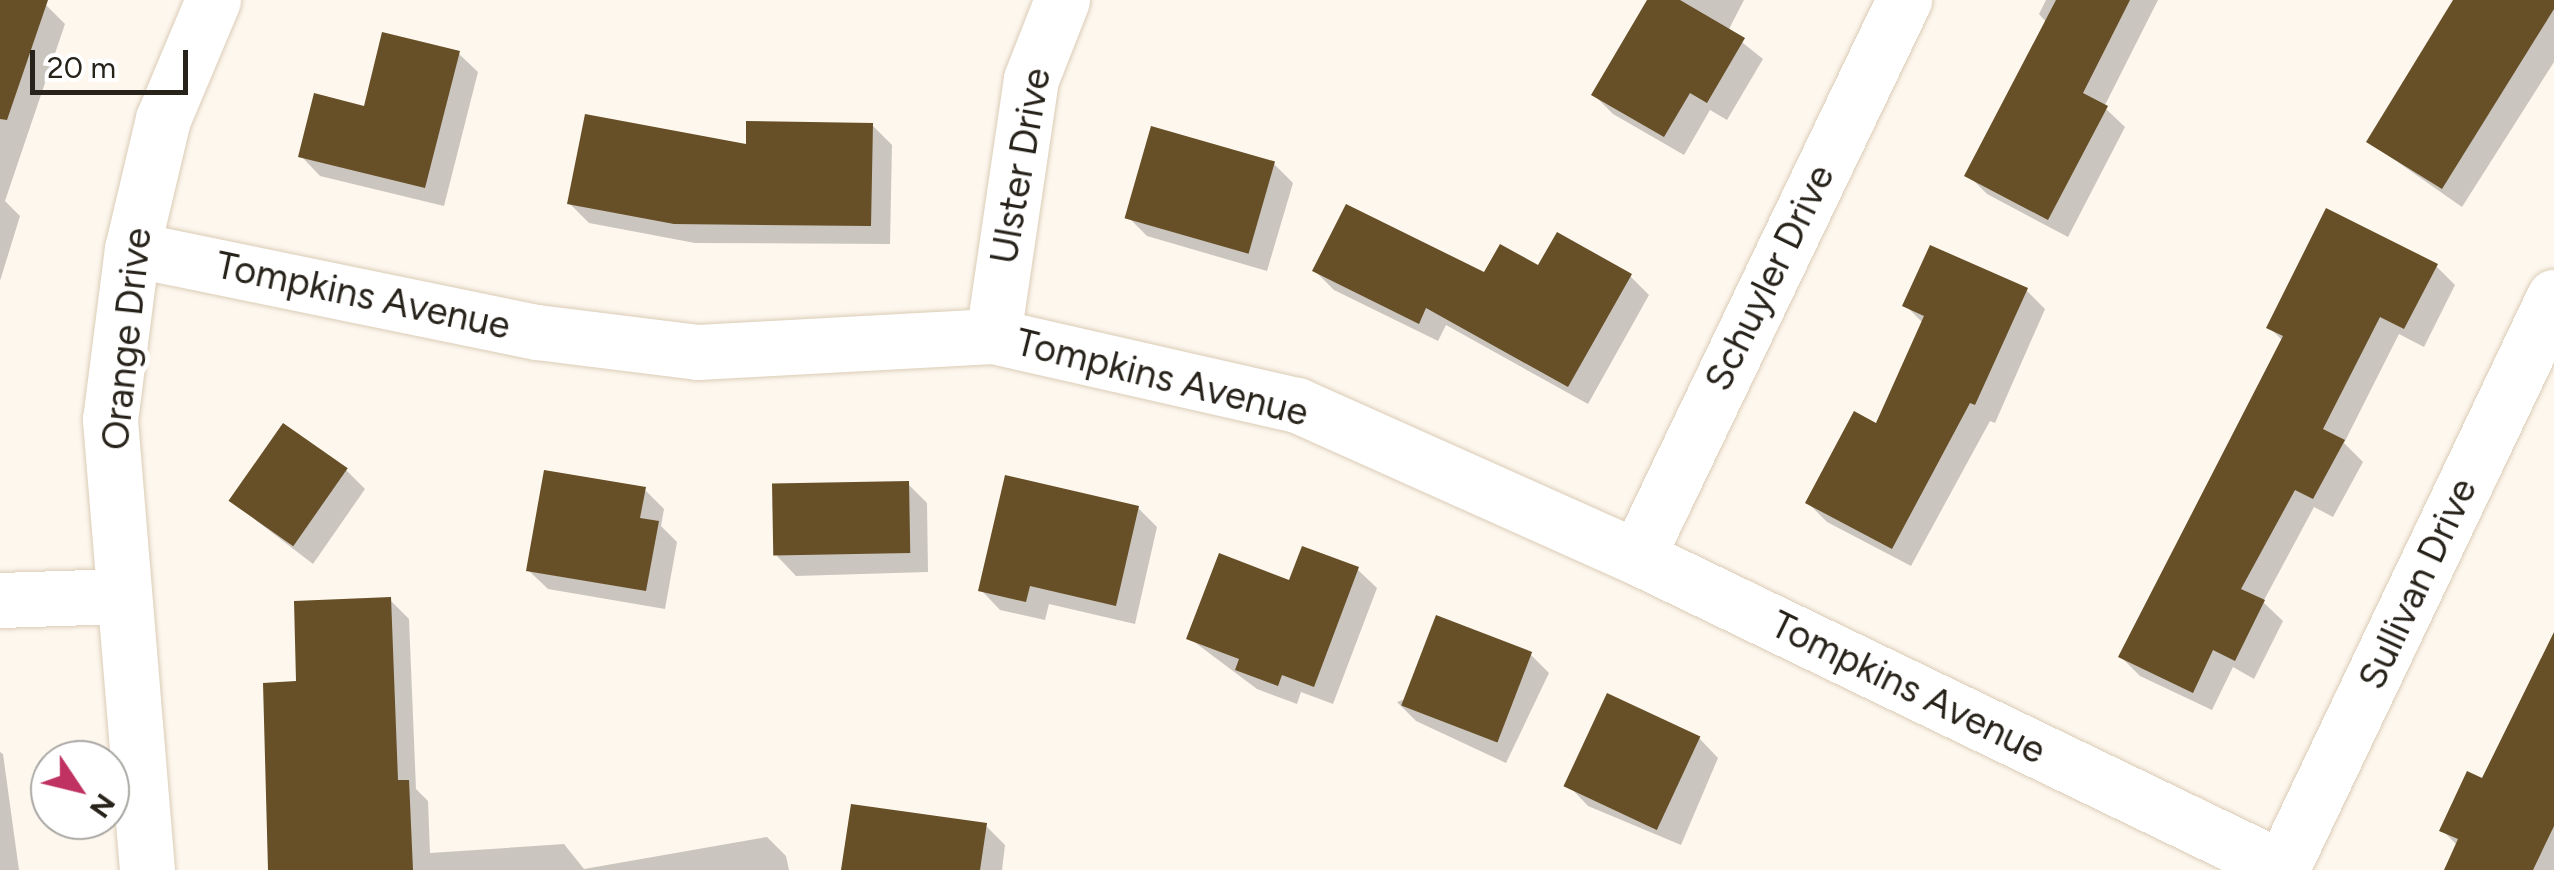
<!DOCTYPE html>
<style>
body{margin:0}
#map{position:relative;width:2554px;height:870px;overflow:hidden;background:#fdf7ee;font-family:Figtree,sans-serif}
div>[style]{position:absolute}
.shadow>*{inset:0;background:#0003}
.building>*{inset:0;background:#674f27;transform-origin:0 0}
.roads{filter:drop-shadow(0 0 2px #dbccb6) drop-shadow(0 0 2px #dbccb6)}
.minor>*{height:55px;margin:-27.5px;padding:0 27.5px;transform-origin:27.5px;border-radius:27.5px;background:#fff}
span{translate:-50% -50%;white-space:nowrap;text-align:center;line-height:1.15;-webkit-text-stroke:10px #fff;paint-order:stroke}
.street-label{font-size:38px;color:#27221a}
.north{position:absolute;left:30px;top:740px;width:100px;height:100px;box-sizing:border-box;background:#fff;border:2px solid #a9a7a3;border-radius:50%;rotate:125deg;font-size:28px;font-weight:700;line-height:40px;text-align:center;color:#27221a}
.north::after{content:'';display:block;margin:auto;width:35px;height:45px;background:#bf3262;clip-path:polygon(50% 0,100% 100%,50% 72%,0 100%)}
.scale{position:absolute;left:30px;top:50px;width:158px;height:45px;box-sizing:border-box;border:5px solid #27221a;border-top:0;padding-left:12px;font-size:30px;line-height:35px;white-space:nowrap;color:#27221a;-webkit-text-stroke:8px #fff;paint-order:stroke}
</style>
<div id="map">
<div class="shadow">
<i style="clip-path:polygon(0 0,46px 5px,65px 24px,5px 201px,20px 216px,0 281px)"></i>
<i style="clip-path:polygon(1650px 0,1744px 0,1728px 31px,1763px 59px,1727px 120px,1710px 110px,1684px 155px,1613px 114px,1594px 95px)"></i>
<i style="clip-path:polygon(2046px 0,2158px 0,2104px 107px,2125px 127px,2068px 237px,1987px 194px,1968px 175px,2047px 23px,2039px 14px)"></i>
<i style="clip-path:polygon(2456px 0,2554px 0,2554px 62px,2462px 207px,2369px 142px)"></i>
<i style="clip-path:polygon(458px 53px,478px 72px,444px 206px,320px 176px,301px 156px)"></i>
<i style="clip-path:polygon(872px 125px,892px 145px,890px 244px,695px 243px,589px 223px,570px 204px)"></i>
<i style="clip-path:polygon(1274px 164px,1293px 183px,1267px 271px,1147px 236px,1128px 217px)"></i>
<i style="clip-path:polygon(2436px 266px,2455px 285px,2424px 347px,2399px 334px,2344px 443px,2363px 462px,2333px 517px,2314px 507px,2263px 602px,2283px 621px,2254px 679px,2233px 667px,2212px 710px,2140px 676px,2121px 657px,2283px 341px,2269px 327px)"></i>
<i style="clip-path:polygon(1539px 269px,1630px 276px,1649px 295px,1588px 404px,1446px 325px,1438px 341px,1334px 290px,1315px 271px,1486px 275px)"></i>
<i style="clip-path:polygon(2026px 290px,2045px 309px,1995px 423px,1990px 421px,1911px 566px,1827px 522px,1808px 503px,1877px 427px,1924px 324px,1905px 305px)"></i>
<i style="clip-path:polygon(346px 470px,365px 489px,313px 564px,231px 501px)"></i>
<i style="clip-path:polygon(908px 484px,927px 503px,928px 572px,796px 576px,777px 556px)"></i>
<i style="clip-path:polygon(645px 490px,664px 509px,661px 526px,677px 542px,665px 609px,548px 589px,528px 570px)"></i>
<i style="clip-path:polygon(1138px 508px,1157px 527px,1135px 624px,1049px 604px,1045px 620px,1000px 610px,981px 590px)"></i>
<i style="clip-path:polygon(1357px 569px,1377px 588px,1333px 704px,1301px 692px,1297px 704px,1257px 689px,1189px 638px,1291px 583px)"></i>
<i style="clip-path:polygon(390px 600px,409px 619px,416px 789px,428px 801px,430px 853px,564px 844px,584px 869px,767px 837px,786px 856px,789px 870px,271px 870px,299px 683px)"></i>
<i style="clip-path:polygon(2554px 637px,2554px 870px,2446px 870px,2458px 846px,2442px 830px,2483px 781px)"></i>
<i style="clip-path:polygon(1530px 654px,1549px 673px,1506px 763px,1416px 721px,1397px 702px)"></i>
<i style="clip-path:polygon(1699px 738px,1718px 758px,1681px 845px,1588px 806px,1569px 786px)"></i>
<i style="clip-path:polygon(0 752px,3px 754px,19px 870px,0 870px)"></i>
<i style="clip-path:polygon(986px 826px,1005px 845px,1002px 870px,844px 870px)"></i>
</div>
<div class="building">
<i style="clip-path:polygon(0 0,48px 0,7px 120px,0 119px)"></i>
<i style="clip-path:polygon(1647px 0,1680px 0,1745px 38px,1707px 103px,1690px 93px,1664px 137px,1591px 95px)"></i>
<i style="clip-path:polygon(2056px 0,2130px 0,2083px 93px,2108px 106px,2048px 220px,1964px 176px)"></i>
<i style="clip-path:polygon(2453px 0,2554px 0,2554px 9px,2442px 189px,2366px 142px)"></i>
<i style="clip-path:polygon(382px 32px,460px 51px,425px 188px,298px 157px,314px 93px,364px 106px)"></i>
<i style="clip-path:polygon(585px 114px,746px 144px,746px 121px,873px 123px,871px 226px,674px 224px,567px 204px)"></i>
<i style="left:1151px;top:126px;width:129px;height:96px;rotate:16deg"></i>
<i style="clip-path:polygon(1346px 204px,1484px 272px,1500px 244px,1538px 265px,1557px 232px,1632px 274px,1568px 387px,1426px 308px,1419px 324px,1312px 271px)"></i>
<i style="clip-path:polygon(2326px 208px,2438px 264px,2404px 329px,2380px 317px,2323px 429px,2345px 440px,2313px 499px,2295px 490px,2241px 589px,2265px 600px,2235px 661px,2213px 650px,2193px 693px,2118px 657px,2283px 336px,2266px 328px)"></i>
<i style="clip-path:polygon(1930px 245px,2028px 288px,1975px 405px,1970px 403px,1892px 549px,1805px 503px,1854px 411px,1876px 423px,1924px 316px,1902px 306px)"></i>
<i style="left:283px;top:423px;width:79px;height:95px;rotate:35deg"></i>
<i style="clip-path:polygon(544px 470px,646px 487px,640px 518px,659px 521px,646px 591px,526px 571px)"></i>
<i style="clip-path:polygon(1005px 475px,1139px 506px,1116px 606px,1030px 586px,1026px 602px,978px 591px)"></i>
<i style="left:909px;top:481px;width:72px;height:137px;rotate:89deg"></i>
<i style="clip-path:polygon(1302px 546px,1359px 567px,1314px 687px,1282px 675px,1278px 686px,1235px 670px,1239px 659px,1186px 639px,1219px 553px,1289px 580px)"></i>
<i style="clip-path:polygon(391px 597px,398px 780px,409px 780px,413px 870px,268px 870px,263px 683px,296px 681px,294px 601px)"></i>
<i style="left:1436px;top:615px;width:103px;height:97px;rotate:21deg"></i>
<i style="clip-path:polygon(2554px 632px,2554px 826px,2533px 870px,2444px 870px,2458px 839px,2439px 831px,2467px 771px,2482px 778px)"></i>
<i style="left:1607px;top:693px;width:103px;height:103px;rotate:25deg"></i>
<i style="clip-path:polygon(851px 804px,987px 823px,980px 870px,841px 870px)"></i>
</div>
<div class="roads">
<div class="minor">
<i style="left:132px;top:249px;width:413px;rotate:11.6deg"></i>
<i style="left:537px;top:332px;width:162px;rotate:7.1deg"></i>
<i style="left:698px;top:352px;width:295px;rotate:-3.1deg"></i>
<i style="left:993px;top:336px;width:312px;rotate:12.8deg"></i>
<i style="left:1297px;top:405px;width:372px;rotate:24.1deg"></i>
<i style="left:1637px;top:557px;width:716px;rotate:25.74deg"></i>
<i style="left:993px;top:336px;width:260px;rotate:-81.6deg"></i>
<i style="left:1031px;top:79px;width:85px;rotate:-68.6deg"></i>
<i style="left:1637px;top:557px;width:618px;rotate:-64.39deg"></i>
<i style="left:0;top:600px;width:120px;rotate:-1.9deg"></i>
<i style="left:147px;top:870px;width:452px;rotate:-94.7deg"></i>
<i style="left:110px;top:420px;width:172px;rotate:-82.7deg"></i>
<i style="left:132px;top:249px;width:134px;rotate:-76.6deg"></i>
<i style="left:163px;top:119px;width:129px;rotate:-67.2deg"></i>
<i style="left:2281px;top:870px;width:635px;rotate:-64.53deg"></i>
</div>
</div>
<div class="street-label">
<span style="left:1021px;top:166px;rotate:-80deg">Ulster Drive</span>
<span style="left:1770px;top:278px;rotate:-64deg">Schuyler Drive</span>
<span style="left:363px;top:296px;rotate:12deg">Tompkins Avenue</span>
<span style="left:127px;top:339px;rotate:-84deg">Orange Drive</span>
<span style="left:1162px;top:378px;rotate:14deg">Tompkins Avenue</span>
<span style="left:2418px;top:584px;rotate:-65deg">Sullivan Drive</span>
<span style="left:1908px;top:688px;rotate:26deg">Tompkins Avenue</span>
</div>
<div class="north">N</div>
<div class="scale">20 m</div>
</div>
